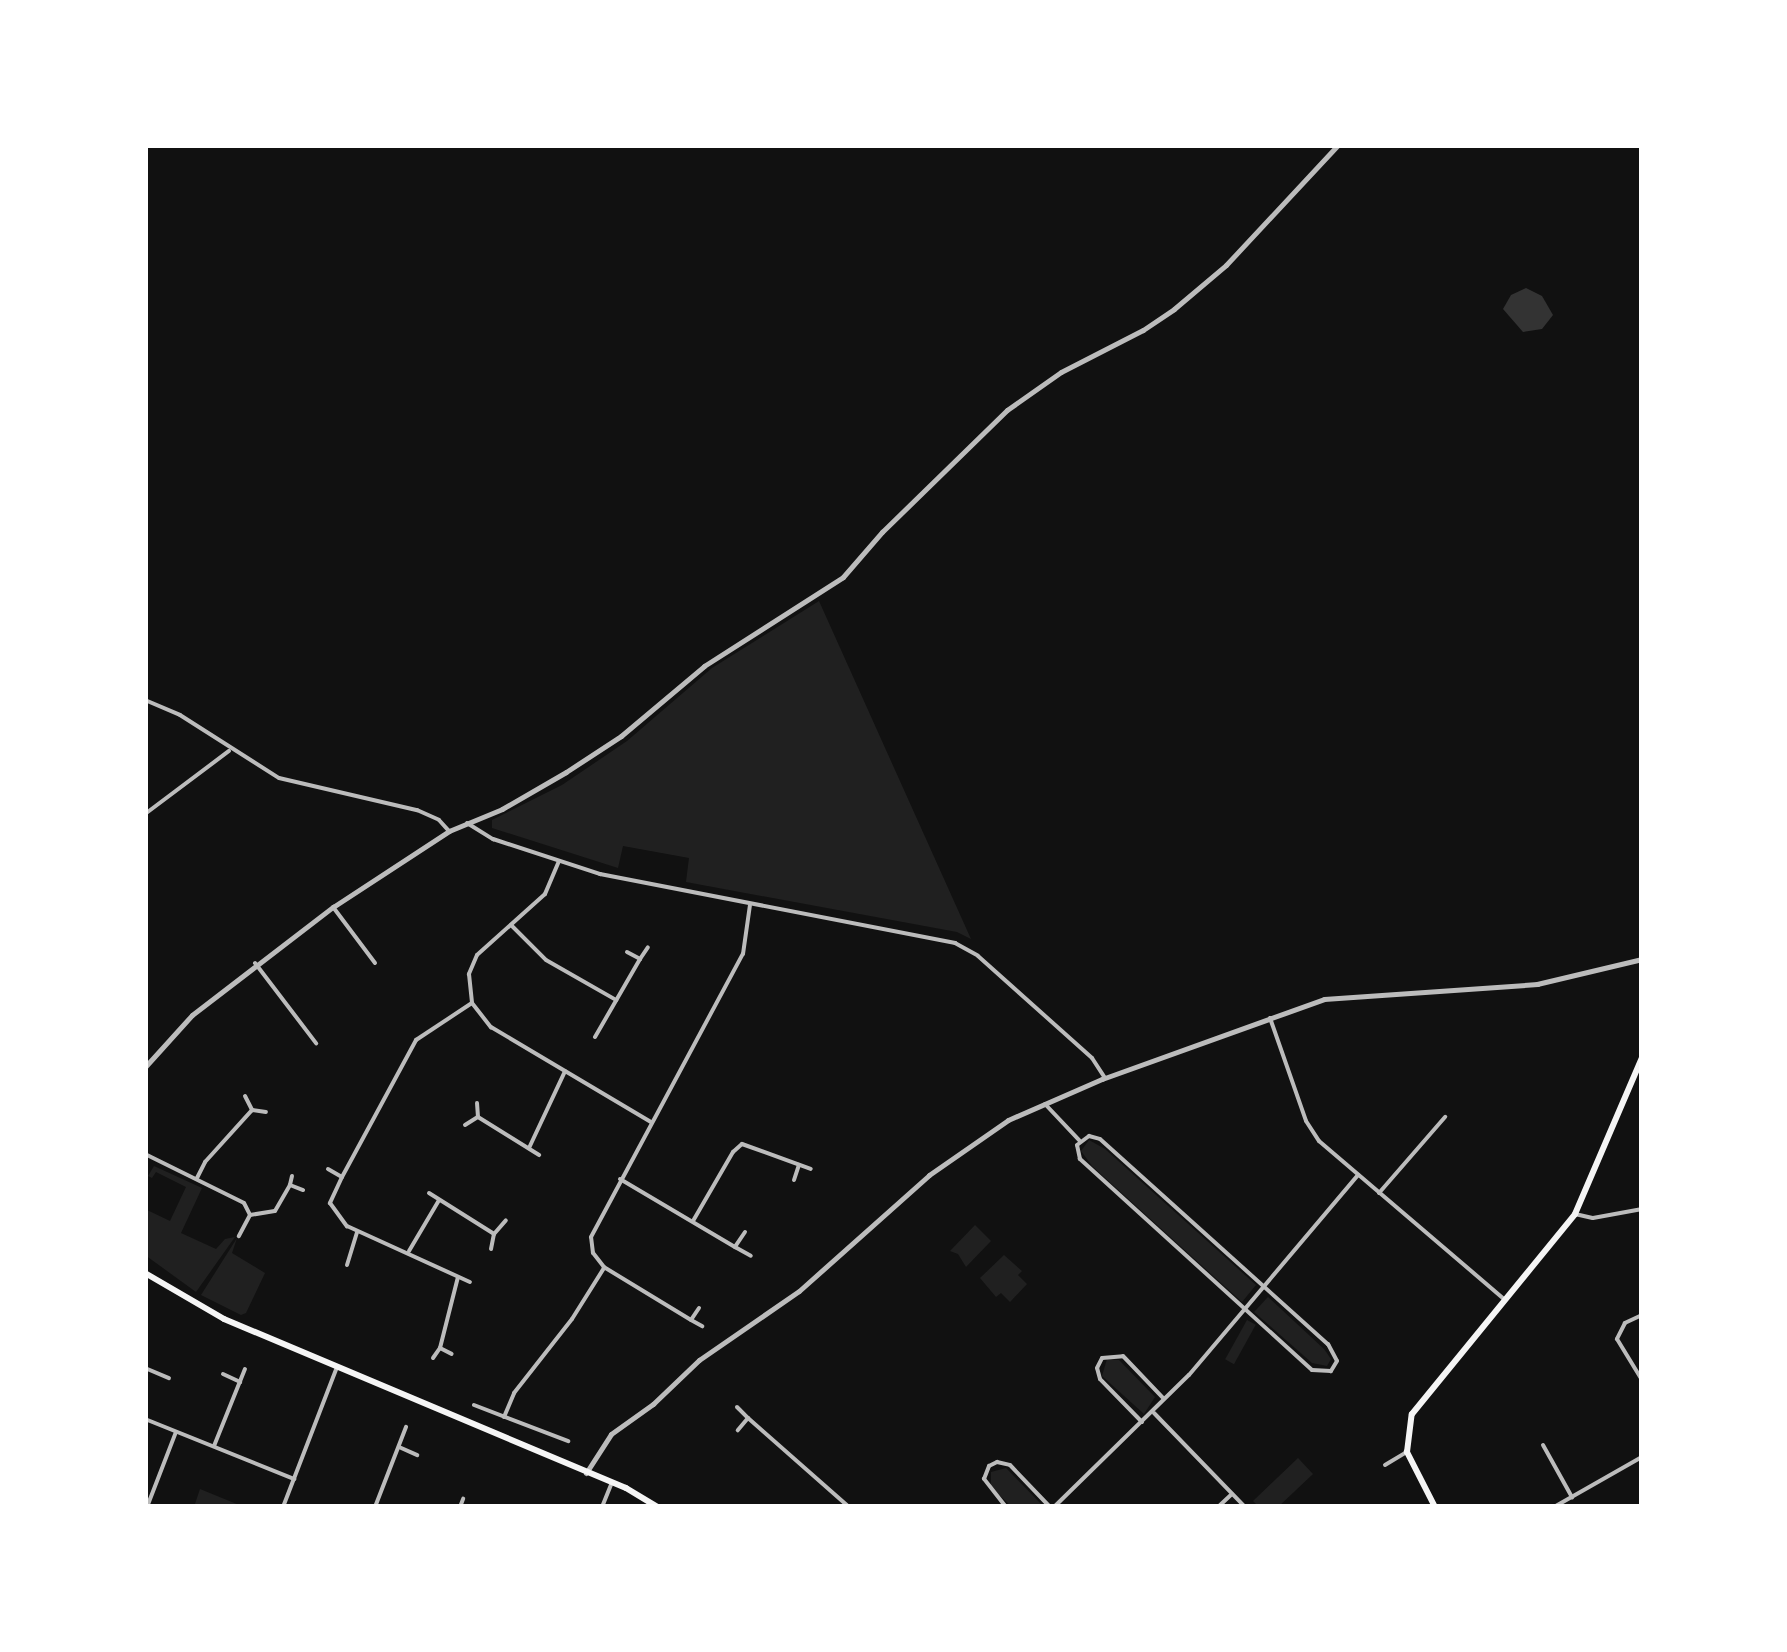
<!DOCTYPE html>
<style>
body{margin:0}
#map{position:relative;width:1787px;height:1652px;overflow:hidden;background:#111;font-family:Helvetica,sans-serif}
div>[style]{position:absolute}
.green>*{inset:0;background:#202020;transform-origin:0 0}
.water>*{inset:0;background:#333}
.minor>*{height:4px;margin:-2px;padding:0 2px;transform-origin:2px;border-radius:2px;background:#bcbcbc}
.tertiary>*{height:5px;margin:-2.5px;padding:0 2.5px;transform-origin:2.5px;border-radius:2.5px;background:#bcbcbc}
.secondary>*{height:6px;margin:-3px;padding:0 3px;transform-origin:3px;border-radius:3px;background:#f5f5f5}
.primary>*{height:6px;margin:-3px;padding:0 3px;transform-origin:3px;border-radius:3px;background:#f5f5f5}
span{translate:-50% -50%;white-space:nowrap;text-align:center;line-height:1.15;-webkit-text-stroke:8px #fff;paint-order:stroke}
.frame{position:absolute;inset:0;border:148px solid #fff;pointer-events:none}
</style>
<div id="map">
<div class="green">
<i style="clip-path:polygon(819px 601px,971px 939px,957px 932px,686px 882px,689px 858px,623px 846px,618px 868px,492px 828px,492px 820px,562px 785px,627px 741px,712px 668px)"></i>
<i style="clip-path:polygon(1089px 1140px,1105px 1149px,1256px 1285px,1242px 1302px,1092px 1166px,1081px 1151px)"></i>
<i style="clip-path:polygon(154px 1166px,202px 1188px,181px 1233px,216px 1249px,225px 1239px,235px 1237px,196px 1292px,145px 1255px,145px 1209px,170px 1221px,186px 1187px,156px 1172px,152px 1178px,148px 1176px)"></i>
<i style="clip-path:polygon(975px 1225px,991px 1241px,966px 1267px,958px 1254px,950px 1251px)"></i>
<i style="clip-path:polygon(237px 1238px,232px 1253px,265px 1273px,246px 1313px,241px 1315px,201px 1295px)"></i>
<i style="clip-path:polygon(1004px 1255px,1022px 1271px,1018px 1275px,1027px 1284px,1010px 1302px,1001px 1293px,996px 1297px,980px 1278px)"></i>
<i style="clip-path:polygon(1268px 1297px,1324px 1349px,1331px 1359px,1327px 1366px,1312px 1363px,1254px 1312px)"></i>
<i style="left:1247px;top:1320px;width:10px;height:45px;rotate:29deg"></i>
<i style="clip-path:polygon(1107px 1359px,1119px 1360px,1155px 1397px,1144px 1414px,1102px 1376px)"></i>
<i style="clip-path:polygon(1298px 1458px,1313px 1474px,1278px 1507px,1259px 1507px,1253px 1501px)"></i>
<i style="clip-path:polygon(1006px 1468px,1042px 1505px,1043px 1507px,1012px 1507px,991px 1487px,991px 1472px)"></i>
<i style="clip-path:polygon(200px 1489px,244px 1507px,194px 1507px)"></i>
</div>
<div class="water">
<i style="clip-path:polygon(1526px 288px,1542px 296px,1553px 315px,1542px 329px,1523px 332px,1503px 309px,1511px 295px)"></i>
</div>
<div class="minor">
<i style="left:145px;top:700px;width:38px;rotate:23deg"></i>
<i style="left:180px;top:715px;width:117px;rotate:32.5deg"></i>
<i style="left:279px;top:778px;width:142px;rotate:13.1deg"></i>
<i style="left:417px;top:810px;width:24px;rotate:24deg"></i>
<i style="left:439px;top:820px;width:15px;rotate:48deg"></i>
<i style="left:145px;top:814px;width:105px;rotate:-36.9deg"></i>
<i style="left:467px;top:823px;width:31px;rotate:32deg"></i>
<i style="left:493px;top:839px;width:113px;rotate:18.1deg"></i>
<i style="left:600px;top:874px;width:362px;rotate:11deg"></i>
<i style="left:955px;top:943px;width:26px;rotate:29deg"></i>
<i style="left:978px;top:956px;width:153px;rotate:41.8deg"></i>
<i style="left:1092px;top:1058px;width:24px;rotate:57deg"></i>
<i style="left:559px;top:861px;width:36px;rotate:113deg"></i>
<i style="left:545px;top:894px;width:91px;rotate:138.1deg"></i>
<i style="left:477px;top:955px;width:21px;rotate:113deg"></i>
<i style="left:469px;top:974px;width:29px;rotate:84deg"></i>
<i style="left:472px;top:1003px;width:31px;rotate:52deg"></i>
<i style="left:491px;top:1027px;width:186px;rotate:30.7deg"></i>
<i style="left:333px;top:907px;width:70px;rotate:53.1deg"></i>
<i style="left:511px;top:925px;width:49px;rotate:45deg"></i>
<i style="left:546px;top:960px;width:81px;rotate:29.7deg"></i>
<i style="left:627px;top:952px;width:15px;rotate:28deg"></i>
<i style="left:640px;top:959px;width:14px;rotate:-56deg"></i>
<i style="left:255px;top:963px;width:101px;rotate:52.7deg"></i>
<i style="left:1270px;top:1018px;width:109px;rotate:70.7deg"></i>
<i style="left:1306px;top:1121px;width:24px;rotate:57deg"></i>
<i style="left:1319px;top:1141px;width:242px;rotate:40.5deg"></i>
<i style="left:595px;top:1037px;width:90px;rotate:-60deg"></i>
<i style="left:245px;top:1096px;width:16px;rotate:63deg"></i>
<i style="left:252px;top:1110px;width:14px;rotate:8deg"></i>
<i style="left:1045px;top:1104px;width:50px;rotate:46.6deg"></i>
<i style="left:478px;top:1117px;width:72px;rotate:31.9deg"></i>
<i style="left:465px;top:1125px;width:15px;rotate:-32deg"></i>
<i style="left:478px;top:1117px;width:14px;rotate:-94deg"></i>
<i style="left:1089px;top:1136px;width:11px;rotate:15deg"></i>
<i style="left:1100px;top:1139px;width:307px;rotate:42deg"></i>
<i style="left:1328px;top:1344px;width:19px;rotate:62deg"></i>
<i style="left:1337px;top:1361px;width:12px;rotate:121deg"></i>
<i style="left:1331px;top:1371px;width:19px;rotate:-177deg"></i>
<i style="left:1312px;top:1370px;width:314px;rotate:-137.7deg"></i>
<i style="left:1080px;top:1159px;width:14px;rotate:-102deg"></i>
<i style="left:1077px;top:1145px;width:15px;rotate:-37deg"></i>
<i style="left:529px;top:1148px;width:85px;rotate:-64.9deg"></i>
<i style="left:145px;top:1154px;width:110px;rotate:26.3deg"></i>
<i style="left:244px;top:1203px;width:13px;rotate:63deg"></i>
<i style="left:250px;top:1215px;width:24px;rotate:118deg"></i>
<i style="left:328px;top:1169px;width:16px;rotate:30deg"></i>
<i style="left:342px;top:1177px;width:29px;rotate:115deg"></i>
<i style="left:330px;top:1203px;width:29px;rotate:54deg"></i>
<i style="left:347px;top:1226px;width:135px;rotate:24.5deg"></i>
<i style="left:292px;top:1176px;width:9px;rotate:103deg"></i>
<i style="left:290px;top:1185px;width:14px;rotate:21deg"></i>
<i style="left:342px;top:1177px;width:156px;rotate:-61.6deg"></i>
<i style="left:416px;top:1040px;width:67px;rotate:-33.5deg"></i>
<i style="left:197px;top:1178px;width:18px;rotate:-63deg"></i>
<i style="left:205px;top:1162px;width:70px;rotate:-47.9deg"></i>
<i style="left:620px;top:1179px;width:134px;rotate:30.6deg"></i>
<i style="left:794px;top:1180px;width:16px;rotate:-72deg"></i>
<i style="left:429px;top:1193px;width:77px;rotate:32.2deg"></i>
<i style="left:1379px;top:1193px;width:101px;rotate:-49deg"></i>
<i style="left:1575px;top:1214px;width:18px;rotate:13deg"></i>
<i style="left:1593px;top:1218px;width:50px;rotate:-10.4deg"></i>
<i style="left:250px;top:1215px;width:25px;rotate:-9deg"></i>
<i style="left:275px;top:1211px;width:30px;rotate:-60deg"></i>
<i style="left:693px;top:1221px;width:80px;rotate:-59.9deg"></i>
<i style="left:733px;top:1152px;width:12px;rotate:-42deg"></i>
<i style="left:742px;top:1144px;width:73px;rotate:19.9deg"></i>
<i style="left:745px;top:1232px;width:18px;rotate:124deg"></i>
<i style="left:735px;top:1247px;width:18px;rotate:29deg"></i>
<i style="left:491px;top:1249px;width:15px;rotate:-79deg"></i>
<i style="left:494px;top:1234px;width:18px;rotate:-49deg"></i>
<i style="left:409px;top:1251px;width:59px;rotate:-59.5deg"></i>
<i style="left:347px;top:1265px;width:34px;rotate:-73deg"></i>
<i style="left:699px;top:1308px;width:14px;rotate:124deg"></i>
<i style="left:691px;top:1320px;width:13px;rotate:29deg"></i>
<i style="left:1642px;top:1315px;width:19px;rotate:155deg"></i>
<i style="left:1625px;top:1323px;width:18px;rotate:117deg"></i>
<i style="left:1617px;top:1339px;width:48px;rotate:58.6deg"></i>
<i style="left:691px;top:1320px;width:102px;rotate:-148.7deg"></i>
<i style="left:604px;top:1267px;width:18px;rotate:-128deg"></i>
<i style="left:593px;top:1253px;width:16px;rotate:-97deg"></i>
<i style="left:591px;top:1237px;width:321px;rotate:-61.8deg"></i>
<i style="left:743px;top:954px;width:49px;rotate:-81.9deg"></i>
<i style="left:440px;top:1348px;width:73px;rotate:-75.8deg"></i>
<i style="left:433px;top:1358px;width:12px;rotate:-55deg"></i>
<i style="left:440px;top:1348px;width:13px;rotate:27deg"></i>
<i style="left:145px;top:1368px;width:26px;rotate:23deg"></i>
<i style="left:223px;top:1374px;width:19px;rotate:25deg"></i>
<i style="left:474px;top:1405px;width:101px;rotate:21deg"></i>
<i style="left:737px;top:1407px;width:16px;rotate:45deg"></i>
<i style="left:748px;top:1418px;width:16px;rotate:130deg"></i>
<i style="left:1154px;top:1413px;width:131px;rotate:45.9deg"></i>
<i style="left:504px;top:1417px;width:26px;rotate:-67deg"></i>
<i style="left:514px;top:1393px;width:94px;rotate:-51.9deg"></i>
<i style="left:572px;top:1319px;width:60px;rotate:-57.9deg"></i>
<i style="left:748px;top:1418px;width:135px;rotate:41.4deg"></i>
<i style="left:145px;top:1419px;width:161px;rotate:21.9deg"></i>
<i style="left:1142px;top:1422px;width:60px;rotate:-134.3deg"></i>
<i style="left:1100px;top:1379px;width:11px;rotate:-105deg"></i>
<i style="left:1097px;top:1368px;width:11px;rotate:-63deg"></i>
<i style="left:1102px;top:1358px;width:21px;rotate:-5deg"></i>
<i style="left:1123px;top:1356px;width:59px;rotate:46.4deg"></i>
<i style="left:1543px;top:1445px;width:60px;rotate:60.9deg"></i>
<i style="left:214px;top:1446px;width:83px;rotate:-68.1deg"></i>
<i style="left:399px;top:1447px;width:20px;rotate:24deg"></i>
<i style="left:1385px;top:1465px;width:26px;rotate:-31deg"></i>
<i style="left:147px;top:1507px;width:80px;rotate:-68.9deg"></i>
<i style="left:283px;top:1507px;width:150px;rotate:-68.9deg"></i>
<i style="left:375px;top:1507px;width:86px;rotate:-68.8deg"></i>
<i style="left:460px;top:1507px;width:9px;rotate:-69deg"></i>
<i style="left:602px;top:1507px;width:24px;rotate:-68deg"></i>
<i style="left:1006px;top:1507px;width:36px;rotate:-128deg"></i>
<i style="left:984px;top:1479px;width:14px;rotate:-69deg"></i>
<i style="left:989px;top:1466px;width:9px;rotate:-27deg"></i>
<i style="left:997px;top:1462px;width:13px;rotate:13deg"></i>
<i style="left:1010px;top:1465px;width:58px;rotate:46.4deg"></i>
<i style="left:1054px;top:1507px;width:189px;rotate:-44.4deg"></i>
<i style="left:1189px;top:1375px;width:262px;rotate:-49.8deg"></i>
<i style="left:1218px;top:1507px;width:19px;rotate:-43deg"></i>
<i style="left:1554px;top:1507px;width:101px;rotate:-29.6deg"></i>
</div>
<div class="tertiary">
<i style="left:145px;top:1067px;width:70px;rotate:-47.9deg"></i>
<i style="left:192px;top:1015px;width:178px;rotate:-37.5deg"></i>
<i style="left:333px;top:907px;width:139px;rotate:-33.2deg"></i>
<i style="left:449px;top:831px;width:57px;rotate:-22.5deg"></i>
<i style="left:502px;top:809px;width:74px;rotate:-30deg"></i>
<i style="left:566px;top:772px;width:66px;rotate:-33.2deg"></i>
<i style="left:621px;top:736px;width:109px;rotate:-40.1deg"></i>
<i style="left:704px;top:666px;width:165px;rotate:-32.6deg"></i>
<i style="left:843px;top:577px;width:60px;rotate:-49.1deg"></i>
<i style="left:882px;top:532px;width:175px;rotate:-44.3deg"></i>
<i style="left:1007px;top:410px;width:66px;rotate:-35.1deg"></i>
<i style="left:1061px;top:372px;width:92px;rotate:-27.1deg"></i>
<i style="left:1143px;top:330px;width:37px;rotate:-34deg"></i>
<i style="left:1174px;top:309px;width:68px;rotate:-40.2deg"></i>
<i style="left:1226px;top:265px;width:164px;rotate:-47deg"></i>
<i style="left:586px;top:1473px;width:46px;rotate:-57.3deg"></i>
<i style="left:611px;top:1434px;width:52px;rotate:-35.5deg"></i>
<i style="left:653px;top:1404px;width:64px;rotate:-43.7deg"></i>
<i style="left:699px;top:1360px;width:121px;rotate:-34.6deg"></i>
<i style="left:799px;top:1291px;width:174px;rotate:-41.7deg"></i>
<i style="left:929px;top:1175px;width:96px;rotate:-34.8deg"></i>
<i style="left:1008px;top:1120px;width:103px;rotate:-23.6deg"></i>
<i style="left:1102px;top:1079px;width:236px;rotate:-19.8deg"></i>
<i style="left:1324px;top:999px;width:214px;rotate:-4deg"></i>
<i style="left:1537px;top:984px;width:108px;rotate:-13.4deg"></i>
</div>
<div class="secondary">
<i style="left:1435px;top:1507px;width:62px;rotate:-117deg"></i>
<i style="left:1407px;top:1452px;width:38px;rotate:-83deg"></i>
<i style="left:1412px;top:1414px;width:258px;rotate:-50.8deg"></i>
<i style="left:1575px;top:1214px;width:170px;rotate:-66.8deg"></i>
</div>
<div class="primary">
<i style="left:145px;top:1273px;width:91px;rotate:30.2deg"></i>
<i style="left:224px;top:1319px;width:436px;rotate:22.8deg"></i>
<i style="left:626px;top:1488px;width:37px;rotate:31deg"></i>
</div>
<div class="frame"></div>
</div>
